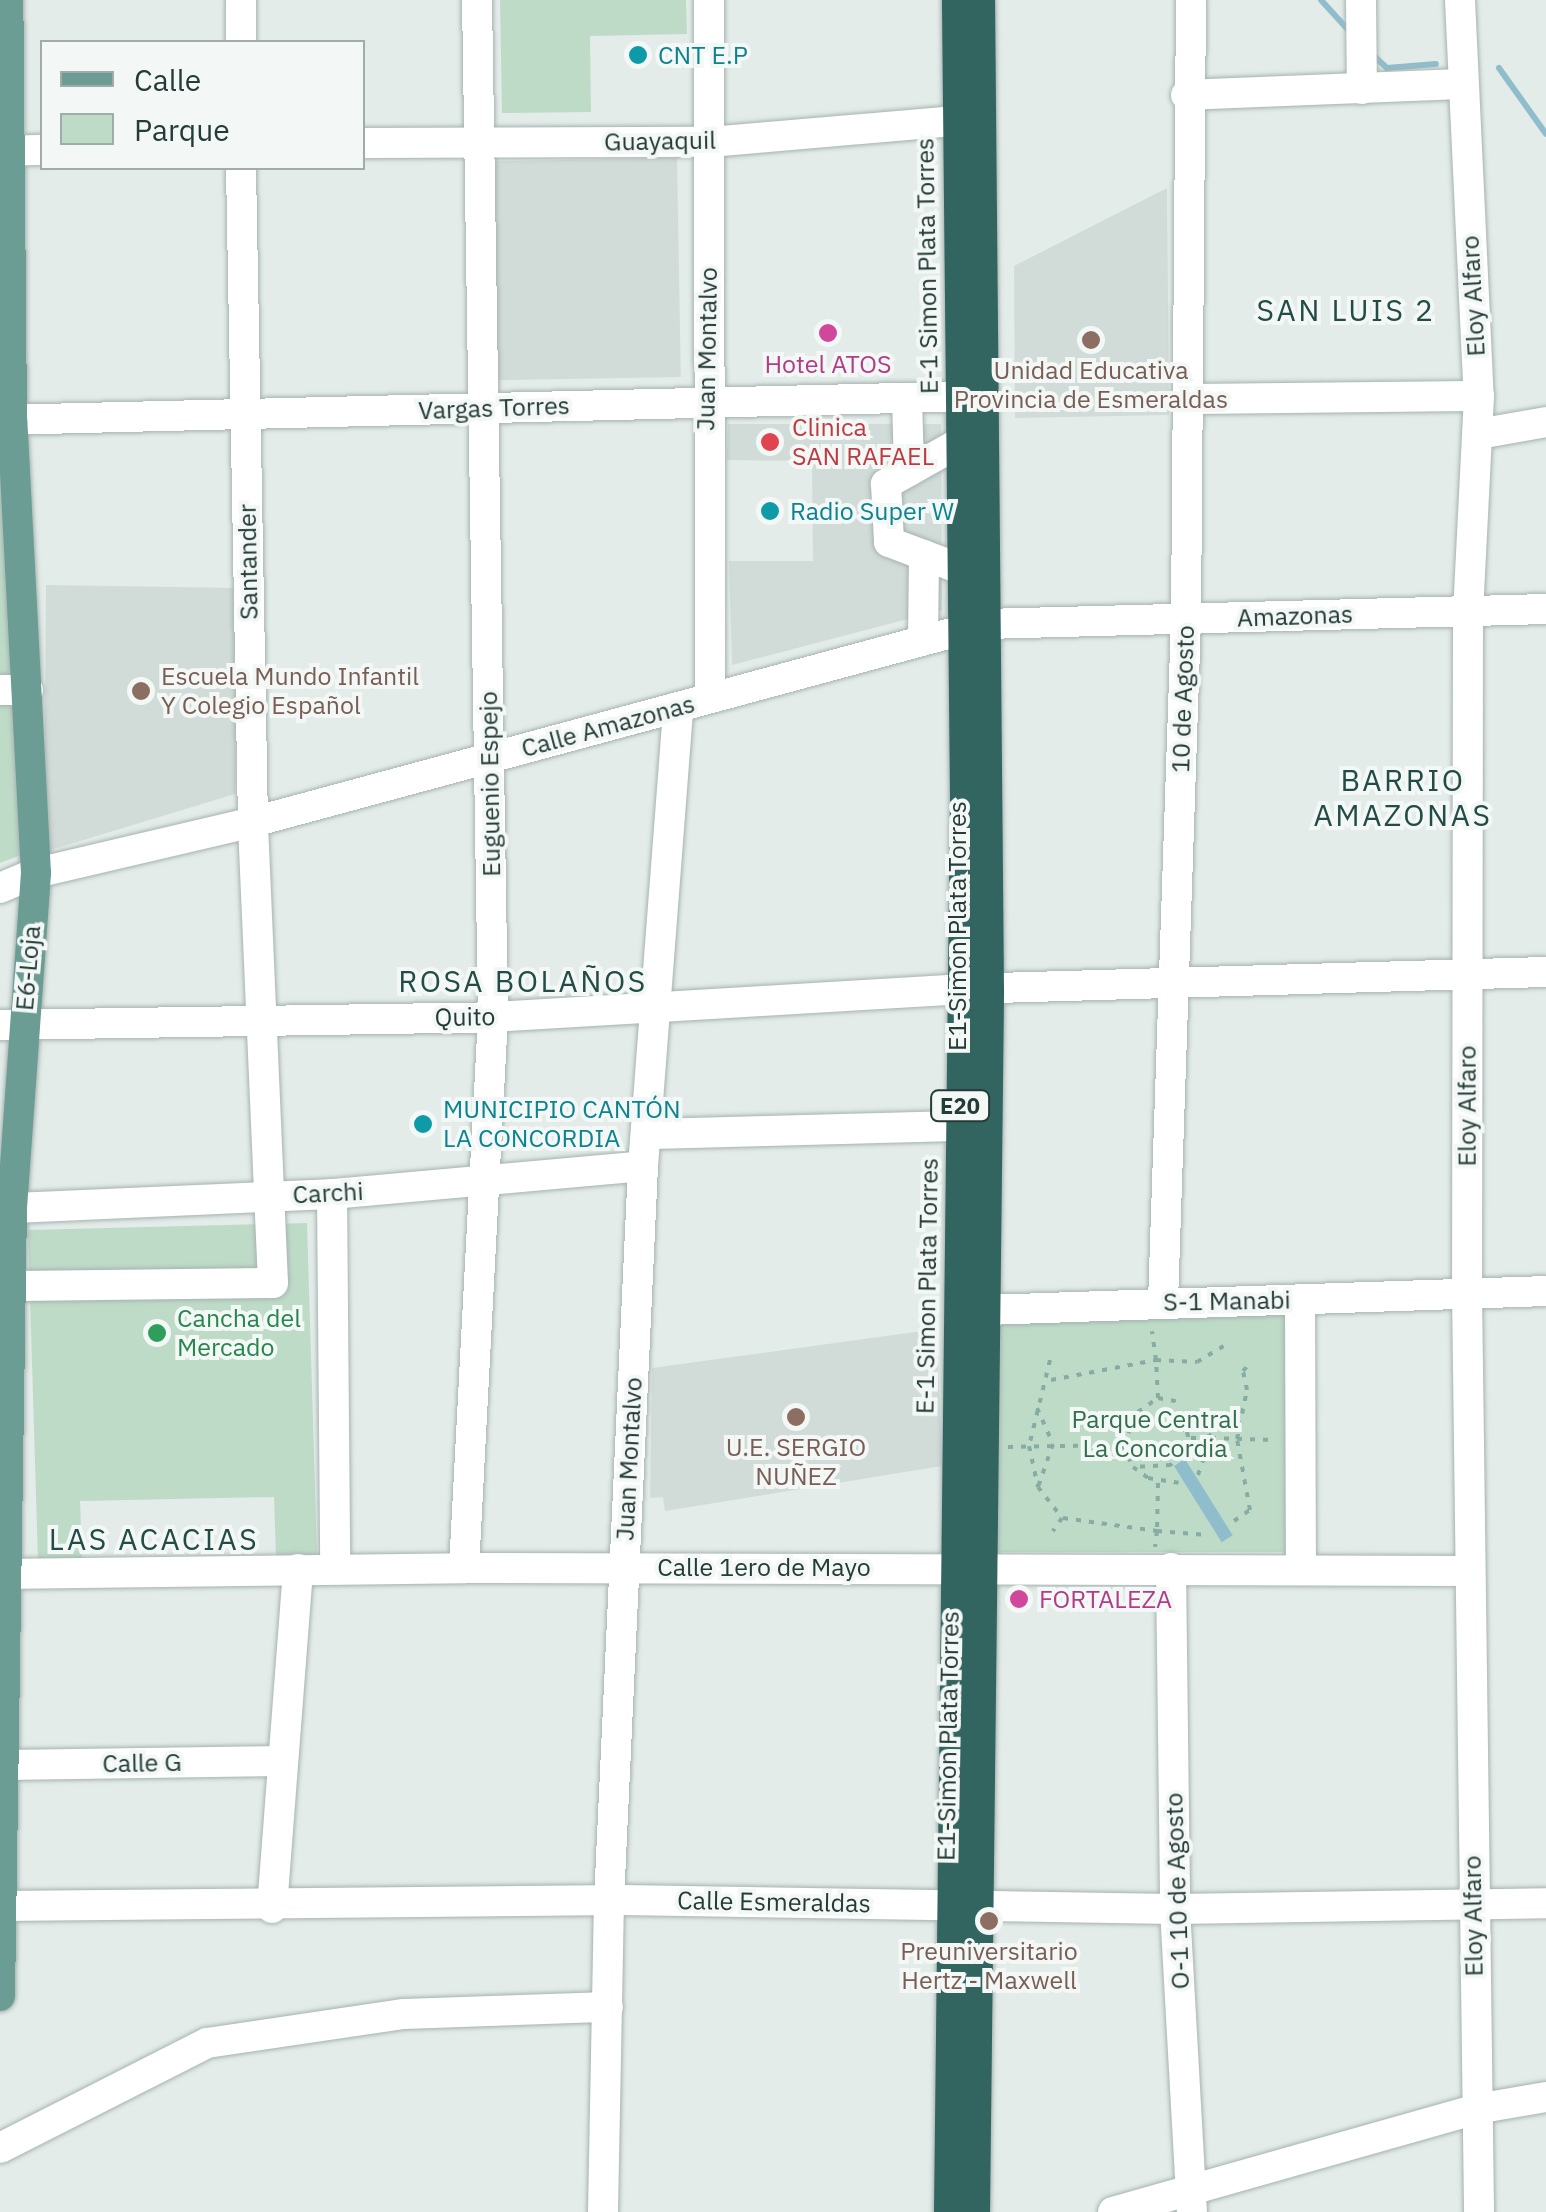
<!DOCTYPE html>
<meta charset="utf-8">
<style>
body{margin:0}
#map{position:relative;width:1546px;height:2212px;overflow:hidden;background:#e3ece9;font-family:"IBM Plex Sans",sans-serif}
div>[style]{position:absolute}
.built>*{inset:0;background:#d1dbd8;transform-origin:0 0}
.green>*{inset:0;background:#bedbc8;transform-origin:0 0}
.water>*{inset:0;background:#90bdcc;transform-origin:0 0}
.stream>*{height:6px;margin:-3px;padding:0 3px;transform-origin:3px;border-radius:3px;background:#90bdcc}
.path>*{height:4px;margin-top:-2px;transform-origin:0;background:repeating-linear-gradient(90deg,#86aca4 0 5px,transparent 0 13px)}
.roads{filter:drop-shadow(0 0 2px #a6b3b0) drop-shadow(0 0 2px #a6b3b0)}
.minor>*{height:30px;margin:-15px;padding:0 15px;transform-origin:15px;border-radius:15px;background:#fff}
.major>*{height:30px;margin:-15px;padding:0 15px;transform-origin:15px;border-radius:15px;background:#6b9d95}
.highway>*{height:30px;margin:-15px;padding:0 15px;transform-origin:15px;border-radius:15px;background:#32655f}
.dots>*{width:28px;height:28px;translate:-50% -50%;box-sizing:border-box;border:5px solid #f3f8f6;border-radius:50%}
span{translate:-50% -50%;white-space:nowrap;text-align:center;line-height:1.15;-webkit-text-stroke:8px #f3f8f6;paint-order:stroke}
.shield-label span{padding:2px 8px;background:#f3f8f6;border:2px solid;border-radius:8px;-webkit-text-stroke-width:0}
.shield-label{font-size:22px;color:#243b37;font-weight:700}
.culture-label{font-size:25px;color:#0d838f}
.left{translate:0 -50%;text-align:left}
.street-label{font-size:25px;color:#243b37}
.hotel-label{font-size:25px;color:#b23c85}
.education-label{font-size:25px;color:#785e54}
.health-label{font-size:25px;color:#be3a42}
.leisure-label{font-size:25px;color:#27864d}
.park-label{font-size:25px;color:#326f4f}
.quarter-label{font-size:30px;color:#224c45;letter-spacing:2.5px}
.legend{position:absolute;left:40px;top:40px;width:325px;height:130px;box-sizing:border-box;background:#f3f8f6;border:2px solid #a0acaa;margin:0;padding:12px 18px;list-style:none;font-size:30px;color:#243b37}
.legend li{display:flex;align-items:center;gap:20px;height:50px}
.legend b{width:50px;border:2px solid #a0acaa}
</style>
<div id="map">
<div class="built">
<i style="left:677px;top:158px;width:219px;height:183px;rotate:89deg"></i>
<i style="clip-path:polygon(1167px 188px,1169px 415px,1015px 418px,1014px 266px)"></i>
<i style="clip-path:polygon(728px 424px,941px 424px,942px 610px,732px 665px,729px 561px,813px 561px,812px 461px,727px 460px)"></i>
<i style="clip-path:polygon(46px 585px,238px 588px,235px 794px,44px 852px)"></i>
<i style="clip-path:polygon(937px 1329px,942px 1466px,665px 1511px,663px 1497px,650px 1498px,652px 1368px)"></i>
</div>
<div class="green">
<i style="clip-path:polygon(0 0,21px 855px,0 863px)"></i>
<i style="clip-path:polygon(500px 0,686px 0,687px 34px,590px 36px,591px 112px,502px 113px)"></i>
<i style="clip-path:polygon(307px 1223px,317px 1555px,276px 1556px,274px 1497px,80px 1501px,82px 1560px,38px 1561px,28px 1230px)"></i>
<i style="left:1291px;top:1311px;width:241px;height:297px;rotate:90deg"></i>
</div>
<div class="water">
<i style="left:1185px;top:1459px;width:90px;height:13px;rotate:58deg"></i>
</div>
<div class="stream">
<i style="left:1321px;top:0;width:43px;rotate:47.8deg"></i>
<i style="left:1373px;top:55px;width:19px;rotate:43deg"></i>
<i style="left:1387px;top:68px;width:49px;rotate:-4.7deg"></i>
<i style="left:1499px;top:68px;width:81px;rotate:54.5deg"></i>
</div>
<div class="path">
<i style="left:1050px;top:1360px;width:89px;rotate:103.7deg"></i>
<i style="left:1029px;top:1446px;width:42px;rotate:77.6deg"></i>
<i style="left:1038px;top:1487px;width:39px;rotate:52deg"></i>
<i style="left:1062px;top:1518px;width:16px;rotate:125deg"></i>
<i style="left:1051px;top:1380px;width:107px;rotate:-10.8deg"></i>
<i style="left:1156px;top:1360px;width:29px;rotate:-98deg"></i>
<i style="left:1158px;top:1398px;width:23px;rotate:10deg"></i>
<i style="left:1037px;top:1408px;width:39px;rotate:66deg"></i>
<i style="left:1053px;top:1444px;width:46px;rotate:109.2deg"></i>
<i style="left:1131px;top:1423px;width:38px;rotate:-3deg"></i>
<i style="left:1169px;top:1421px;width:21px;rotate:31deg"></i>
<i style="left:1187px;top:1432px;width:13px;rotate:77deg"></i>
<i style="left:1190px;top:1445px;width:28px;rotate:134deg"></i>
<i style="left:1171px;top:1465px;width:38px;rotate:177deg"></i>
<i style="left:1191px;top:1438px;width:20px"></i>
<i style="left:1211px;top:1438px;width:30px;rotate:-114deg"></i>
<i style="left:1123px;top:1445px;width:24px;rotate:66deg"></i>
<i style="left:1133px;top:1467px;width:19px;rotate:36deg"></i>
<i style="left:1148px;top:1478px;width:31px;rotate:9deg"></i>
<i style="left:1008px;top:1447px;width:115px;rotate:-1deg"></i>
<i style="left:1123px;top:1445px;width:36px;rotate:-66deg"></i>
<i style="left:1138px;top:1412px;width:24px;rotate:-35deg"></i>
<i style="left:1158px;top:1398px;width:38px;rotate:-93deg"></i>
<i style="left:1156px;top:1360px;width:41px;rotate:2.8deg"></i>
<i style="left:1197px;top:1362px;width:35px;rotate:-31deg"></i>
<i style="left:1198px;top:1475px;width:39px;rotate:-71deg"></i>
<i style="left:1211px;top:1438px;width:65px;rotate:1.8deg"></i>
<i style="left:1158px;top:1483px;width:48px;rotate:91.2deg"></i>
<i style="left:1157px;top:1531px;width:50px;rotate:4.6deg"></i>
<i style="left:1063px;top:1518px;width:95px;rotate:7.9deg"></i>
<i style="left:1157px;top:1531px;width:16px;rotate:97deg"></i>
<i style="left:1234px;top:1521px;width:19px;rotate:-35deg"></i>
<i style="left:1250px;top:1510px;width:72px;rotate:-100.4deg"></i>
<i style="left:1237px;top:1439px;width:50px;rotate:-78.5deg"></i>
<i style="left:1247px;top:1390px;width:19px;rotate:-102deg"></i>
<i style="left:1243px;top:1371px;width:11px;rotate:-49deg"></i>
</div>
<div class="roads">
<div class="minor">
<i style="left:709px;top:0;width:698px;rotate:89.92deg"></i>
<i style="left:1361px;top:0;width:89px;rotate:89.4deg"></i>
<i style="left:1460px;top:0;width:396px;rotate:87.3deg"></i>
<i style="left:1479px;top:396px;width:215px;rotate:92.9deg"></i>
<i style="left:1468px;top:611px;width:681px;rotate:90.08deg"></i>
<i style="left:1467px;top:1292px;width:920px;rotate:89.25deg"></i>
<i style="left:241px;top:42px;width:42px;rotate:-90deg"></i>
<i style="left:1186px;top:95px;width:273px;rotate:-2.3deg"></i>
<i style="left:362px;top:143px;width:348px;rotate:-0.2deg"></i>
<i style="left:710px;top:142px;width:247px;rotate:-4.9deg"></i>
<i style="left:0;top:151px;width:42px;rotate:-1.4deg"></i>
<i style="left:907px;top:398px;width:73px;rotate:88.4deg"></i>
<i style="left:1185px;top:399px;width:294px;rotate:-0.6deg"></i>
<i style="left:0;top:420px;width:985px;rotate:-1.4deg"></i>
<i style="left:1478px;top:434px;width:69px;rotate:-10deg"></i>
<i style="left:959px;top:443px;width:84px;rotate:150.7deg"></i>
<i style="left:886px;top:484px;width:58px;rotate:87deg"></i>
<i style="left:889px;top:542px;width:77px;rotate:20.6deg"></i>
<i style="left:923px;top:639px;width:84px;rotate:-89.3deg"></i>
<i style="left:0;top:690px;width:28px"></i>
<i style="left:0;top:888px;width:39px;rotate:-23deg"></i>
<i style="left:36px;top:873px;width:223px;rotate:-13.2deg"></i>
<i style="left:253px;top:822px;width:758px;rotate:-15.14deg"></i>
<i style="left:985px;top:624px;width:561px;rotate:-1.53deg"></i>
<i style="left:0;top:1025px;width:493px;rotate:-0.9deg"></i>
<i style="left:493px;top:1017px;width:470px;rotate:-3.4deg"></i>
<i style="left:962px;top:989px;width:584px;rotate:-1.67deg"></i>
<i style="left:648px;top:1134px;width:312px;rotate:-1.5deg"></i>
<i style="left:332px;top:1194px;width:374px;rotate:89.5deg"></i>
<i style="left:12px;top:1208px;width:320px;rotate:-2.5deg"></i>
<i style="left:332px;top:1194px;width:312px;rotate:-5.1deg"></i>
<i style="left:13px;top:1286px;width:260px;rotate:-0.7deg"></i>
<i style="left:273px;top:1283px;width:461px;rotate:-92.5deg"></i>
<i style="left:253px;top:822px;width:654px;rotate:-91.05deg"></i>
<i style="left:1300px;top:1300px;width:270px;rotate:89.8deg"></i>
<i style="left:1163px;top:1302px;width:683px;rotate:-88.07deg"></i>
<i style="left:1186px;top:619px;width:619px;rotate:-89.54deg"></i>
<i style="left:986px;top:1310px;width:560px;rotate:-1.94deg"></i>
<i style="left:464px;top:1568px;width:552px;rotate:-86.99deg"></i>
<i style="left:493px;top:1017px;width:1017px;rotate:-90.9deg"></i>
<i style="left:1171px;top:1568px;width:341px;rotate:89.3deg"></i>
<i style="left:1175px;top:1909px;width:303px;rotate:86.8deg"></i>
<i style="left:0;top:1574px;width:464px;rotate:-0.7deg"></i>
<i style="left:464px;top:1568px;width:1003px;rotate:0.17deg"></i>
<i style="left:0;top:1765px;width:283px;rotate:-0.8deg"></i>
<i style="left:1px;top:1906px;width:621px;rotate:-0.55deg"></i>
<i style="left:622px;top:1900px;width:553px;rotate:0.93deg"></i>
<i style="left:1175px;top:1909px;width:371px;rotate:-0.9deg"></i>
<i style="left:272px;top:1908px;width:340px;rotate:-85.6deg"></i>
<i style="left:0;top:2148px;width:232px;rotate:-26.9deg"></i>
<i style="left:207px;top:2043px;width:199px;rotate:-8.4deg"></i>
<i style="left:404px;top:2014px;width:204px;rotate:-2deg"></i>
<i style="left:603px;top:2212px;width:311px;rotate:-88.9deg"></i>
<i style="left:609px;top:1901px;width:736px;rotate:-87.35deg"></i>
<i style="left:643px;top:1166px;width:460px;rotate:-85.6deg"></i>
<i style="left:1113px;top:2212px;width:377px;rotate:-15.8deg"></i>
<i style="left:1476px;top:2109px;width:71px;rotate:-9.7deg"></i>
</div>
<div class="major">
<i style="left:0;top:1996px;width:788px;rotate:-89.13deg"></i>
<i style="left:12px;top:1208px;width:336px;rotate:-85.9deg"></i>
<i style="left:36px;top:873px;width:454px;rotate:-93deg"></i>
<i style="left:12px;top:420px;width:420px;rotate:-90.5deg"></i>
</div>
<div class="highway">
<i style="left:949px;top:2212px;width:1417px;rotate:-89.35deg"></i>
<i style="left:965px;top:795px;width:795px;rotate:-90.58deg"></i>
<i style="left:975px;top:2212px;width:1223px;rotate:-89.34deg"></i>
<i style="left:989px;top:989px;width:989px;rotate:-90.52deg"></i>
</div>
</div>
<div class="dots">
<i style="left:638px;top:55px;background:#0f9aa8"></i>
<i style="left:828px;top:333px;background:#d1479c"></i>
<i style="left:1091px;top:340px;background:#8d6e63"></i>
<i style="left:770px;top:442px;background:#e0444e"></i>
<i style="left:770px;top:511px;background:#0f9aa8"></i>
<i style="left:141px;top:691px;background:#8d6e63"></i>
<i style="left:423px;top:1124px;background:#0f9aa8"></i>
<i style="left:157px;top:1333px;background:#2e9e5b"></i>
<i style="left:796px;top:1417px;background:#8d6e63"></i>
<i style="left:1019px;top:1599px;background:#d1479c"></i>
<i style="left:989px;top:1921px;background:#8d6e63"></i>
</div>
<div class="shield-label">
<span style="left:960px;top:1106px">E20</span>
</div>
<div class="culture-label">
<span class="left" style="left:658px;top:55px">CNT E.P</span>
<span class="left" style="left:790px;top:511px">Radio Super W</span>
<span class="left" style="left:443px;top:1124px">MUNICIPIO CANTÓN<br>LA CONCORDIA</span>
</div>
<div class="street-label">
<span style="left:660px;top:141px;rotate:-1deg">Guayaquil</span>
<span style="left:927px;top:266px;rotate:-91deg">E-1 Simon Plata Torres</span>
<span style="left:1473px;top:296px;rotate:-93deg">Eloy Alfaro</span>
<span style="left:707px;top:349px;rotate:-89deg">Juan Montalvo</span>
<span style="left:494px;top:408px;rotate:-2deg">Vargas Torres</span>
<span style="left:248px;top:562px;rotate:-91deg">Santander</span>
<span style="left:1295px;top:616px;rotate:-2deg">Amazonas</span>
<span style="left:1183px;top:699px;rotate:-88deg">10 de Agosto</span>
<span style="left:608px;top:726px;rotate:-15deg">Calle Amazonas</span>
<span style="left:490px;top:784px;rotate:-91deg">Euguenio Espejo</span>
<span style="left:957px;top:926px;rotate:-90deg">E1-Simon Plata Torres</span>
<span style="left:28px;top:968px;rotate:-85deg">E6-Loja</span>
<span style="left:465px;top:1017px;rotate:-1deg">Quito</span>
<span style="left:1467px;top:1106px;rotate:-90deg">Eloy Alfaro</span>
<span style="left:328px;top:1193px;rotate:-3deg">Carchi</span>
<span style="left:927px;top:1286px;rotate:-89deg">E-1 Simon Plata Torres</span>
<span style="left:1227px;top:1301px;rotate:-1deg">S-1 Manabi</span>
<span style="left:629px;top:1459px;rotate:-87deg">Juan Montalvo</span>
<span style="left:764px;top:1567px">Calle 1ero de Mayo</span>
<span style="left:948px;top:1736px;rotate:-89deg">E1-Simon Plata Torres</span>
<span style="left:142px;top:1763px;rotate:-1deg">Calle G</span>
<span style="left:1177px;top:1891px;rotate:-92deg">O-1 10 de Agosto</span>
<span style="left:774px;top:1902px;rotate:1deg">Calle Esmeraldas</span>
<span style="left:1473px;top:1916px;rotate:-91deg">Eloy Alfaro</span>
</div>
<div class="hotel-label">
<span style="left:828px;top:364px">Hotel ATOS</span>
<span class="left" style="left:1039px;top:1599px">FORTALEZA</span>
</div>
<div class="education-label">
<span style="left:1091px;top:385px">Unidad Educativa<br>Provincia de Esmeraldas</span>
<span class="left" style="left:161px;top:691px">Escuela Mundo Infantil<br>Y Colegio Español</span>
<span style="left:796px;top:1462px">U.E. SERGIO<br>NUÑEZ</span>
<span style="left:989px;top:1966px">Preuniversitario<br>Hertz - Maxwell</span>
</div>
<div class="health-label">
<span class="left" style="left:792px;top:442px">Clinica<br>SAN RAFAEL</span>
</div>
<div class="leisure-label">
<span class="left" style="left:177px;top:1333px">Cancha del<br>Mercado</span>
</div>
<div class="park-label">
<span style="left:1155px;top:1434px">Parque Central<br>La Concordia</span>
</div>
<div class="quarter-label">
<span style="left:1346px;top:310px">SAN LUIS 2</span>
<span style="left:1403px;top:797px">BARRIO<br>AMAZONAS</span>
<span style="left:523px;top:981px">ROSA BOLAÑOS</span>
<span style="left:154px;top:1539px">LAS ACACIAS</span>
</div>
<ul class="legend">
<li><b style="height:12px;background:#6b9d95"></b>Calle</li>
<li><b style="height:28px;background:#bedbc8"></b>Parque</li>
</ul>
</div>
